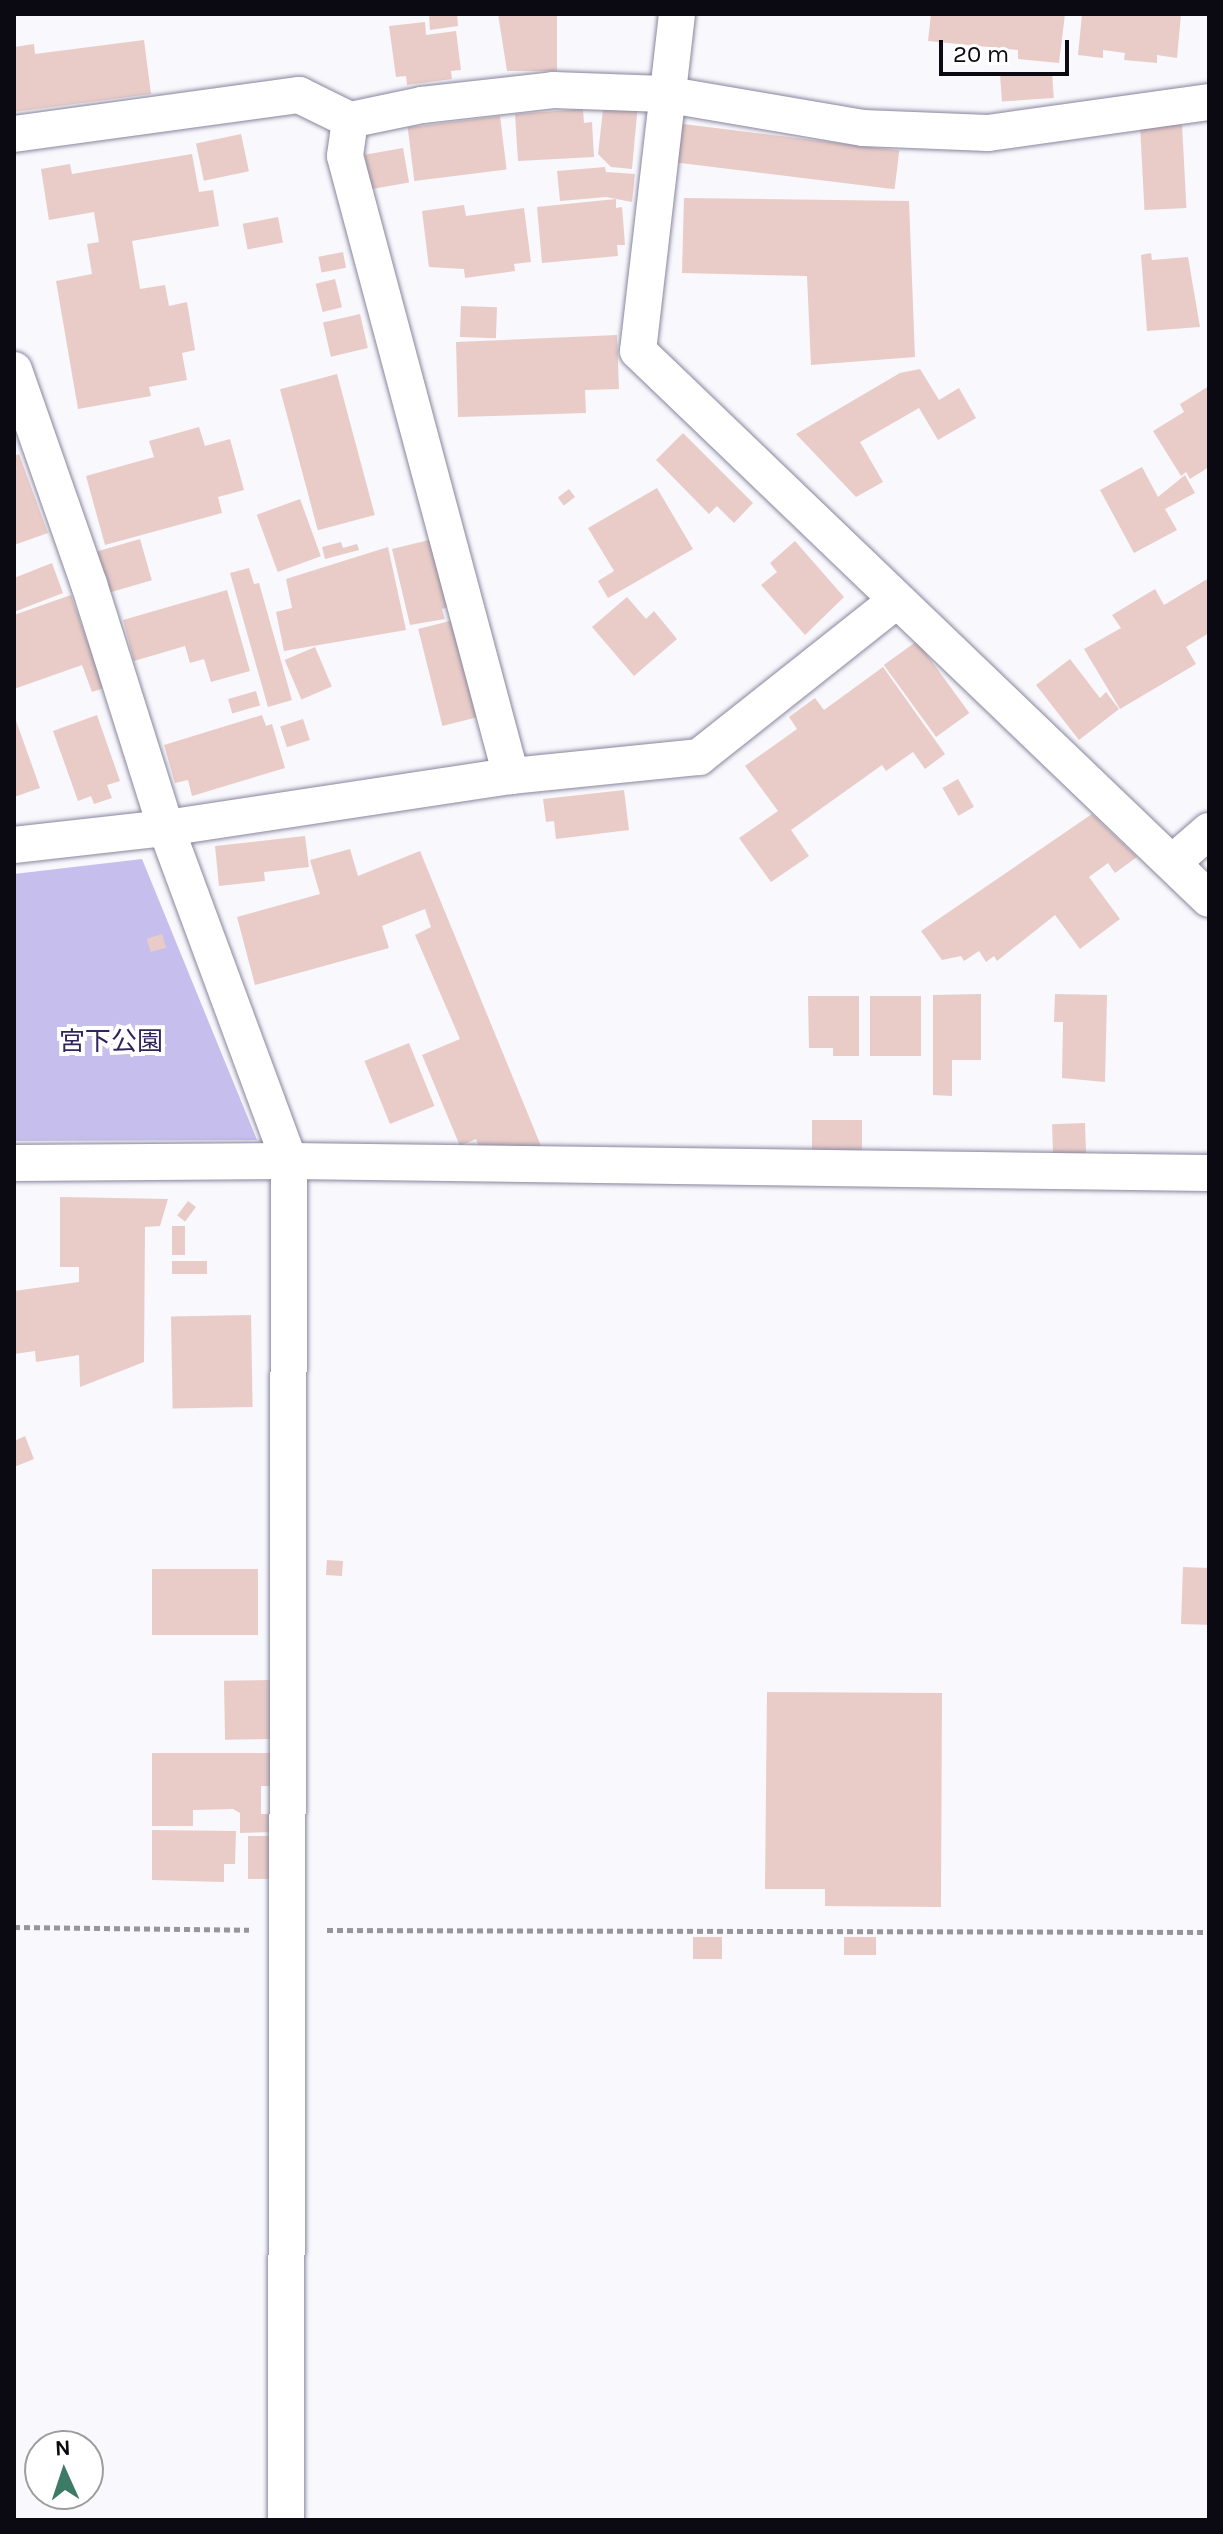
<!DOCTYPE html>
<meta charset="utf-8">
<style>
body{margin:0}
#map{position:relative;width:1223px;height:2534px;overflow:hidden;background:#f8f8fd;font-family:Karla,"Noto Sans JP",sans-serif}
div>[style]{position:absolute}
.green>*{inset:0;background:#c6bfed}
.building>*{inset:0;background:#e9ccc8;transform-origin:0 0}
.path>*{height:5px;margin-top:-2.5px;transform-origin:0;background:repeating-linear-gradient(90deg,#96959b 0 6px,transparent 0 10px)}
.roads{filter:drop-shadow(0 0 2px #89869d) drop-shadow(0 0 2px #89869d)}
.street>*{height:36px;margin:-18px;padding:0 18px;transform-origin:18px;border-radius:18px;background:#fff}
span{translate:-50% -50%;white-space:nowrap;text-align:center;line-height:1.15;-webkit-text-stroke:8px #fff;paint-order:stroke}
.park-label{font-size:26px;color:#31235b}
.frame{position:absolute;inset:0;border:16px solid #0b0a12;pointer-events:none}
.north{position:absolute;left:24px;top:2430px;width:80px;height:80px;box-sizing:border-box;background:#fff;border:2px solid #9d9da0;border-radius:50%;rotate:357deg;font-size:22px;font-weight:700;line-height:32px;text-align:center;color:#0b0a12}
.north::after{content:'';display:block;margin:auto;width:28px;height:36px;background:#3e7b66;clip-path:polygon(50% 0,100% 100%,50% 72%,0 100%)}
.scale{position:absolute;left:939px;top:40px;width:130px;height:36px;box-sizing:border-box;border:4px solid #0b0a12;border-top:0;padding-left:10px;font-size:24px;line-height:28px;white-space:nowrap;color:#0b0a12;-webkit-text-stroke:6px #fff;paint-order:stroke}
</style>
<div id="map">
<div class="green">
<i style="clip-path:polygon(142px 859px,257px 1140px,14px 1141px,14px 874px)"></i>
</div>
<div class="building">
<i style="clip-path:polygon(429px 14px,457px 14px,458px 26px,430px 30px)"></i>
<i style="clip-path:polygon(498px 14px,557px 14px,557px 71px,507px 71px)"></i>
<i style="clip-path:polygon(931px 14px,1065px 14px,1059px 63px,1018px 59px,1018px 50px,928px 41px)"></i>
<i style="clip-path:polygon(1082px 14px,1181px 14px,1177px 58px,1157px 55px,1157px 63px,1124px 60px,1125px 53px,1103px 50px,1103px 58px,1078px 55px)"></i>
<i style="clip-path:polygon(425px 22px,426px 35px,456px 31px,461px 70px,451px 71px,452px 79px,407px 85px,406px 76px,396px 77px,389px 26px)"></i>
<i style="clip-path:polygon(144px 40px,151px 94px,14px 112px,14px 47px,34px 44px,35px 54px)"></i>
<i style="left:1052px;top:72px;width:26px;height:52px;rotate:86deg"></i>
<i style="clip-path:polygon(604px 101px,638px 104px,632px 169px,611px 167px,598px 154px)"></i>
<i style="clip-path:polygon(583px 109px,584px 123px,592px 122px,594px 157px,518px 161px,515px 114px)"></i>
<i style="left:500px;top:116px;width:54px;height:93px;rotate:83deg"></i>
<i style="left:675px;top:123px;width:226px;height:39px;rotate:7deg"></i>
<i style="left:1182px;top:124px;width:84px;height:42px;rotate:87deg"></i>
<i style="left:241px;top:134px;width:38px;height:46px;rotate:78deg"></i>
<i style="left:403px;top:148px;width:35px;height:39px;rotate:80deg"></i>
<i style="clip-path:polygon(192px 154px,199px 192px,213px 190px,219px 226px,132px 241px,140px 289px,165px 285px,169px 306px,187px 302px,195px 350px,182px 353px,187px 380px,149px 387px,151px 396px,78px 409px,56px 281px,92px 274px,87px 244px,99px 242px,94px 212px,49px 220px,41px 169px,70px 164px,72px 174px)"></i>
<i style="clip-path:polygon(605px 167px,606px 172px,635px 174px,632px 202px,606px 197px,560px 201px,557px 171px)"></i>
<i style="clip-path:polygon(684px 198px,909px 201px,915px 357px,811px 365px,807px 276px,682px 273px)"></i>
<i style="clip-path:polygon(616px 199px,616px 208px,622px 207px,625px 245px,617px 245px,618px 256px,542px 263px,537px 207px)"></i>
<i style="clip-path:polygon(464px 205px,466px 216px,524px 208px,531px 262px,514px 264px,515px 271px,465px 278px,464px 269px,429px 267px,422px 211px)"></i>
<i style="left:278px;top:217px;width:26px;height:36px;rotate:79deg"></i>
<i style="left:343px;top:252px;width:16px;height:25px;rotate:79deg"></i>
<i style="clip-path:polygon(1151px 253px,1152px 260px,1188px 257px,1200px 327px,1147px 331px,1141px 255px)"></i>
<i style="left:335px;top:279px;width:29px;height:20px;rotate:76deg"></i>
<i style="left:461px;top:306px;width:36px;height:31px;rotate:2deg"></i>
<i style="left:360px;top:314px;width:35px;height:38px;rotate:77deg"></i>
<i style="clip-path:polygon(617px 335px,619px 389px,585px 390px,586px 413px,458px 417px,456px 342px)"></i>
<i style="clip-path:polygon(920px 369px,939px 400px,959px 388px,976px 418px,938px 440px,919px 408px,860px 442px,883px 482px,856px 497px,796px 434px,900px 373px)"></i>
<i style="left:337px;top:374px;width:146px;height:59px;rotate:75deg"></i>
<i style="clip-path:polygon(1209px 386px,1209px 467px,1190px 479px,1186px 472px,1181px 476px,1153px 431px,1184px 412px,1180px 404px)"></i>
<i style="clip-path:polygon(199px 427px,205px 446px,230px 439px,244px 490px,218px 497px,222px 513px,105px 545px,86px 476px,154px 457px,149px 441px)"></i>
<i style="clip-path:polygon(683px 433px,753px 503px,734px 523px,717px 506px,709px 514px,656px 460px)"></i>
<i style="clip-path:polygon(19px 454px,48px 533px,14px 545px,14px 456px)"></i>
<i style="clip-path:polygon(1142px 467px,1158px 497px,1185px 475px,1195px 493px,1165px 509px,1177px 530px,1134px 553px,1100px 490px)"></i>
<i style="clip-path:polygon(657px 488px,693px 549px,608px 598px,598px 581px,614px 571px,588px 528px)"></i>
<i style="left:569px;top:489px;width:10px;height:14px;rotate:53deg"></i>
<i style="left:300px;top:499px;width:61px;height:46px;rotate:70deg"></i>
<i style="left:140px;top:539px;width:43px;height:45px;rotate:74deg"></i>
<i style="clip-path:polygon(433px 539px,450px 607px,442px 609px,445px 619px,410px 625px,392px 549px)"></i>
<i style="clip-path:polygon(795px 541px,844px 597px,805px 635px,761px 585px,777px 572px,770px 563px)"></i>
<i style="clip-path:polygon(341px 542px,343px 548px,357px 544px,359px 550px,325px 559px,322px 547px)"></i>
<i style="clip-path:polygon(388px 547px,406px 630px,284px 651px,276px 612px,292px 608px,286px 579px)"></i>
<i style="clip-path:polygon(52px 563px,63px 593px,14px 612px,14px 578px)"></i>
<i style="clip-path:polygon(249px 568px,254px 584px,259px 583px,292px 700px,268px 707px,230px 573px)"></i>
<i style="clip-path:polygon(1209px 578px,1209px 633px,1186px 647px,1196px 664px,1120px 709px,1084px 649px,1121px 628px,1112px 615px,1155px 589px,1164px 605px)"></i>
<i style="clip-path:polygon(227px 590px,250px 671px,211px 682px,204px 659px,190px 663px,185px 646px,134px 661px,123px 620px)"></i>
<i style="clip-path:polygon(71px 595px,104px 688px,92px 692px,82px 665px,14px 689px,14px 615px)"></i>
<i style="clip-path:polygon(627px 597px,646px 619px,654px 611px,677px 639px,634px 676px,592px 627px)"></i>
<i style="left:458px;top:619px;width:100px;height:41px;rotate:76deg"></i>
<i style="left:917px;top:641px;width:89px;height:41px;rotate:54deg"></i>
<i style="left:315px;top:647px;width:43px;height:33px;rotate:67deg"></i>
<i style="clip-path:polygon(1070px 659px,1100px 698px,1106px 692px,1119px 709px,1079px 740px,1036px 685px)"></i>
<i style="clip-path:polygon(883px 667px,945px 754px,925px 769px,913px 752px,886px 771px,882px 765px,791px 830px,809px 856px,771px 882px,739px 838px,778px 811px,745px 766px,797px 729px,789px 717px,815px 698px,824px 710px)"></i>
<i style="left:256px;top:691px;width:15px;height:29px;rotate:74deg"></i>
<i style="clip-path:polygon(14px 715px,40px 788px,14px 797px)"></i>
<i style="clip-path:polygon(97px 715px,120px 781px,107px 785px,112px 798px,94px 804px,91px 796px,78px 801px,53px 731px)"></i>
<i style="clip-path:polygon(262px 715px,266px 726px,272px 724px,285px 768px,192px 796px,188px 780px,175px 783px,164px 745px)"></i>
<i style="left:303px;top:719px;width:22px;height:24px;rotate:72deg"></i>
<i style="left:958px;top:779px;width:32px;height:18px;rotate:60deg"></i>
<i style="clip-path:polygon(624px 790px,629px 830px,556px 839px,554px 821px,546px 822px,543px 799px)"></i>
<i style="clip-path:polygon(1092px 814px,1137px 857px,1115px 873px,1108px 863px,1089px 877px,1120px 919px,1080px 949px,1055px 915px,997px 961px,994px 956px,986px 962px,979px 951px,964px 961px,961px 956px,942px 960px,921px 931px)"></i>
<i style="clip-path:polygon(305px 836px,309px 867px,264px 872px,265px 881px,219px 886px,215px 846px)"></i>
<i style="clip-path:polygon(350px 849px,358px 876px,420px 851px,541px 1146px,479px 1147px,476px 1139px,460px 1146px,422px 1055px,460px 1039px,415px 935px,431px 927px,425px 909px,382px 926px,389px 948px,255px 985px,237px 917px,320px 894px,310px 860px)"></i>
<i style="left:162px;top:934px;width:14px;height:16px;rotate:73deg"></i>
<i style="clip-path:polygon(981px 994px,981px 1060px,952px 1060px,952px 1096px,933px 1095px,933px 995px)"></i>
<i style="clip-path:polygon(1055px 994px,1107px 995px,1105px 1082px,1062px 1078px,1063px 1022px,1054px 1022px)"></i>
<i style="clip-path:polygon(808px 996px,859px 996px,859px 1056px,833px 1056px,833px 1048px,809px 1048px)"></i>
<i style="left:921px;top:996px;width:60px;height:51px;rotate:90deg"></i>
<i style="left:409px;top:1043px;width:68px;height:48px;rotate:68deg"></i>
<i style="left:812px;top:1120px;width:50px;height:34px"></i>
<i style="left:1085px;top:1123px;width:31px;height:33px;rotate:88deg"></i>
<i style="clip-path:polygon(60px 1197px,168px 1199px,160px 1226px,145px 1227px,144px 1362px,80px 1387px,79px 1355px,36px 1362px,35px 1351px,14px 1354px,14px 1291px,79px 1282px,79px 1267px,60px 1267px)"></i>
<i style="left:188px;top:1201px;width:10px;height:18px;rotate:37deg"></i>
<i style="left:172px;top:1226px;width:13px;height:29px"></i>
<i style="left:207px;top:1261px;width:13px;height:35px;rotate:90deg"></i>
<i style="left:251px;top:1315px;width:92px;height:80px;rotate:89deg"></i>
<i style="clip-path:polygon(25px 1436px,34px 1459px,14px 1467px,14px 1441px)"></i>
<i style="left:327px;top:1560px;width:16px;height:15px;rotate:4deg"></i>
<i style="left:1183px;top:1567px;width:26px;height:57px;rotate:2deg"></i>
<i style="left:258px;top:1569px;width:66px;height:106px;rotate:90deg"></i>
<i style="left:270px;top:1680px;width:59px;height:46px;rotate:89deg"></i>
<i style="clip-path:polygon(767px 1692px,942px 1693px,941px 1907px,825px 1906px,825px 1889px,765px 1889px)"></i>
<i style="clip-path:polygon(152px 1753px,277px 1753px,271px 1786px,261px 1786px,261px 1814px,273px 1814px,274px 1832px,240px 1833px,240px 1813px,233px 1809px,193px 1810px,193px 1826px,152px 1826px)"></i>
<i style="clip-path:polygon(152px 1830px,236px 1831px,235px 1864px,224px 1864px,224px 1882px,152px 1880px)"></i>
<i style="left:248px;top:1836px;width:28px;height:43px"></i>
<i style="left:722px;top:1937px;width:22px;height:29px;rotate:90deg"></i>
<i style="left:844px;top:1937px;width:32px;height:18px"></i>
</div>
<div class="path">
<i style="left:14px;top:1927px;width:235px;rotate:0.7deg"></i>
<i style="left:327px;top:1930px;width:882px;rotate:0.13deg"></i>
</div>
<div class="roads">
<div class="street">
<i style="left:677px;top:14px;width:339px;rotate:96.6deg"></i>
<i style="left:638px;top:351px;width:791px;rotate:43.82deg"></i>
<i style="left:350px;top:120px;width:36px;rotate:98deg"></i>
<i style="left:345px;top:156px;width:642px;rotate:75.01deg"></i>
<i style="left:14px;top:134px;width:288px;rotate:-7.8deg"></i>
<i style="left:299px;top:95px;width:57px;rotate:26.1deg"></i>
<i style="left:350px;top:120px;width:74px;rotate:-11.8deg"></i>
<i style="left:422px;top:105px;width:132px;rotate:-6.5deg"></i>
<i style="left:553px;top:90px;width:111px;rotate:2.1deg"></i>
<i style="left:664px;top:94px;width:202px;rotate:9.7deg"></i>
<i style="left:863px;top:128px;width:125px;rotate:2.3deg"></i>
<i style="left:988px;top:133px;width:223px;rotate:-8deg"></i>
<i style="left:14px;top:370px;width:227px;rotate:70.7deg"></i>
<i style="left:89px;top:584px;width:256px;rotate:72.5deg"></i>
<i style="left:166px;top:828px;width:355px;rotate:69.7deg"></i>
<i style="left:289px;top:1161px;width:1359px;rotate:90.13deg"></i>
<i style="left:14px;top:845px;width:153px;rotate:-6.4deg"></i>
<i style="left:166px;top:828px;width:349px;rotate:-8.6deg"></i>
<i style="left:511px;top:776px;width:189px;rotate:-5.8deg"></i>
<i style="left:699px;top:757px;width:251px;rotate:-38.4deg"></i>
<i style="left:1172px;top:863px;width:49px;rotate:-40.9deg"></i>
<i style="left:14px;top:1163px;width:275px;rotate:-0.4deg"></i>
<i style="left:289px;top:1161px;width:920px;rotate:0.75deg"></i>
</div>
</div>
<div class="park-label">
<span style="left:111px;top:1042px">宮下公園</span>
</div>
<div class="frame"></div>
<div class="north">N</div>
<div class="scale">20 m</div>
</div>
